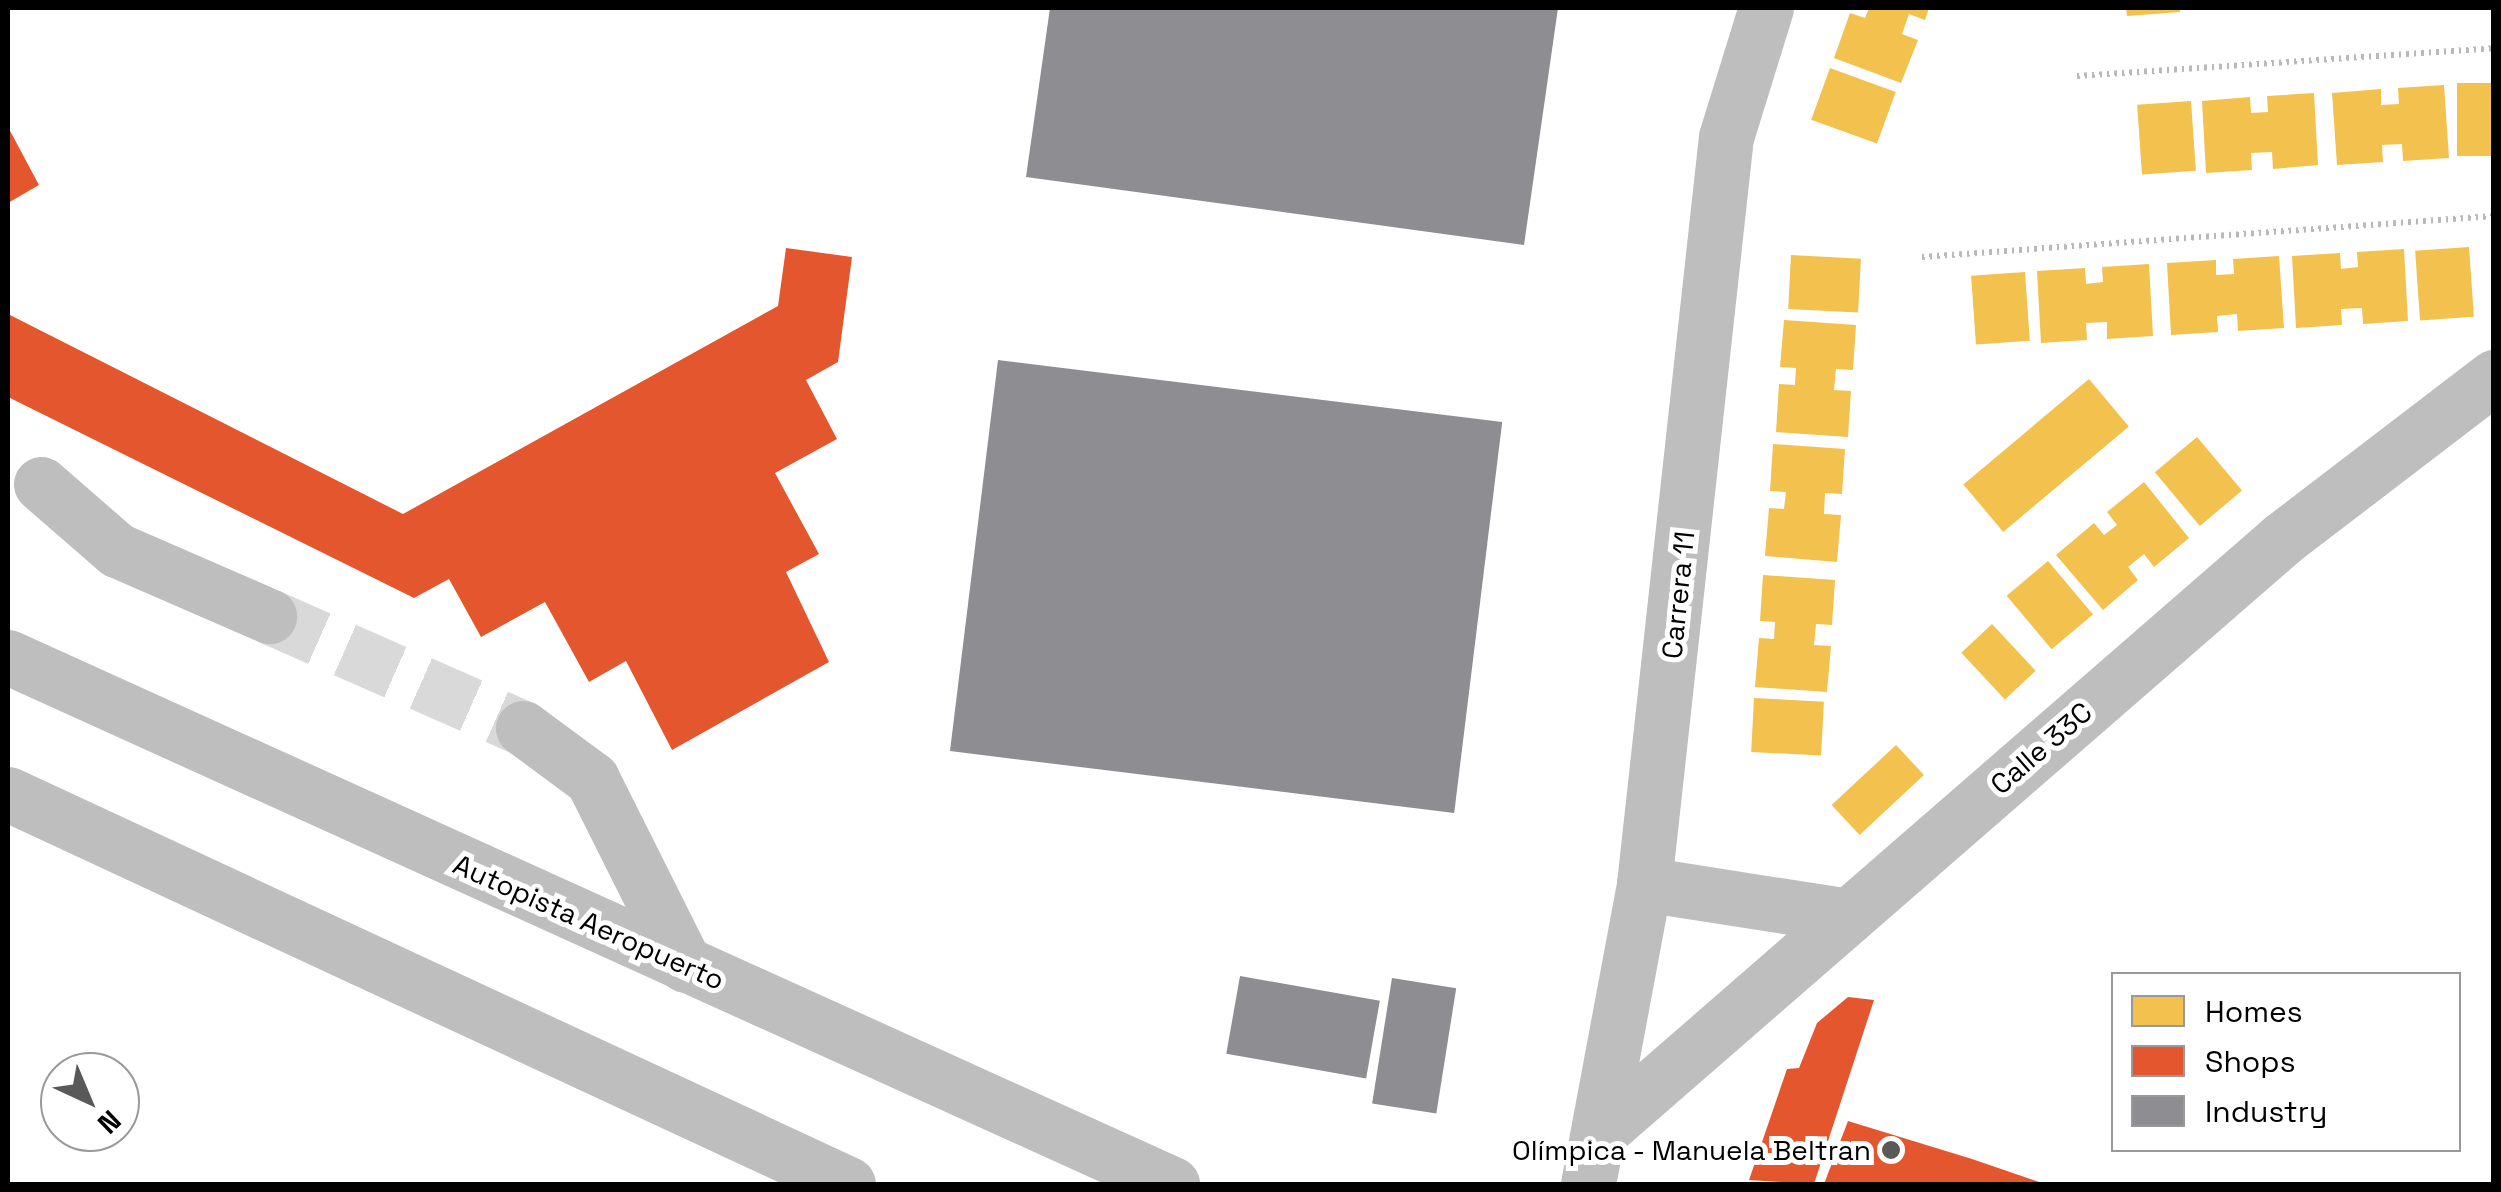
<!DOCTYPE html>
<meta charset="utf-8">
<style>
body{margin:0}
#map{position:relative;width:2501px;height:1192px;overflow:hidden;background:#fff;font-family:"Space Grotesk",sans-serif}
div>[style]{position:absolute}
.homes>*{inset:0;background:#f2c14e;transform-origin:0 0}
.shops>*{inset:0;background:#e4572e}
.industry>*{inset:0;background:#8d8d92;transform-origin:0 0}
.minor-tunnel>*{height:55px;margin-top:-27.5px;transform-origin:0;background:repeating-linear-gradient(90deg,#d9d9d9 0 55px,transparent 0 83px)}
.path>*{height:6px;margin-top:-3px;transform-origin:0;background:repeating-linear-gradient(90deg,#b9b9b9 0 2.5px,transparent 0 7.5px)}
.minor>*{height:55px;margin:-27.5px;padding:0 27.5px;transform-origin:27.5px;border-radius:27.5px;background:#bebebe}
.major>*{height:55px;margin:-27.5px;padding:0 27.5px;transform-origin:27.5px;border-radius:27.5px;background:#bebebe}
.highway>*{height:55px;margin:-27.5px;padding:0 27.5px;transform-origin:27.5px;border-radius:27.5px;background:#bebebe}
.dots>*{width:28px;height:28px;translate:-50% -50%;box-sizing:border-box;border:5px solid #fff;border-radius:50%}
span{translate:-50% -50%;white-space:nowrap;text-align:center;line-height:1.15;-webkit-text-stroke:10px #fff;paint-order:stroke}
.street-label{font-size:28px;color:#000}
.poi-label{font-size:28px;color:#000}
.right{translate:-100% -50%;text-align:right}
.frame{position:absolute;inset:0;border:10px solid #000;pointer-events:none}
.legend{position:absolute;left:2111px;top:972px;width:350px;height:180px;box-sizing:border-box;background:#fff;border:2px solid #999;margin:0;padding:12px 18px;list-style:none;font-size:30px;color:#000}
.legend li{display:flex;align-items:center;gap:20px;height:50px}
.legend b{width:50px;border:2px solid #999}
.north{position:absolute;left:40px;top:1052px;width:100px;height:100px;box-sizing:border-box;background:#fff;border:2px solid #999;border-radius:50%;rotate:136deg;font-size:28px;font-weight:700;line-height:40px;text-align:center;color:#000}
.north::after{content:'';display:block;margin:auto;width:35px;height:45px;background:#595959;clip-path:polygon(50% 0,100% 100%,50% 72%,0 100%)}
</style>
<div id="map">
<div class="homes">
<i style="clip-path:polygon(1869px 8px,1929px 8px,1925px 20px,1909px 14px,1902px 34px,1918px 40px,1901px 83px,1834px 58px,1850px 13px,1865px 18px)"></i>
<i style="clip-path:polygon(2126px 8px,2180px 8px,2180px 12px,2127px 16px)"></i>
<i style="left:1830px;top:68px;width:70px;height:55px;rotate:20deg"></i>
<i style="left:2494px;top:83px;width:73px;height:37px;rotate:90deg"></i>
<i style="clip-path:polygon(2444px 85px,2449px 158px,2403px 161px,2402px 144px,2382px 145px,2383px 162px,2337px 165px,2332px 93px,2381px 89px,2381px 105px,2399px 104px,2398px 88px)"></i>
<i style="clip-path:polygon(2314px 93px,2318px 165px,2273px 169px,2272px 152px,2251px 153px,2252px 170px,2206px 173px,2202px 101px,2250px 97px,2251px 113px,2268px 112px,2267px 96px)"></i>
<i style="left:2191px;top:101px;width:70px;height:54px;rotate:86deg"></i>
<i style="left:2469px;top:247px;width:70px;height:54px;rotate:86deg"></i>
<i style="clip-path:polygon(2404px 249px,2408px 321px,2363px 324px,2362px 308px,2341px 309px,2342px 325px,2296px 328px,2292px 256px,2340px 253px,2341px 269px,2358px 267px,2357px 252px)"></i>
<i style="left:1791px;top:255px;width:70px;height:54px;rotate:3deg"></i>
<i style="clip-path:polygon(2279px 256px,2284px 328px,2238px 331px,2237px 314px,2217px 316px,2218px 332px,2171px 335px,2167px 263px,2216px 260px,2216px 275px,2234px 274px,2233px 259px)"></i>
<i style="clip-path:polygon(2149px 264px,2153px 336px,2107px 339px,2107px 322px,2086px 323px,2087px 340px,2041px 343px,2037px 271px,2085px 268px,2086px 284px,2103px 282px,2102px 267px)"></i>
<i style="left:2025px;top:272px;width:69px;height:54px;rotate:86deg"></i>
<i style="clip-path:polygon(1784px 320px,1856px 325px,1853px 370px,1836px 369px,1834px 390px,1851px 391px,1848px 437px,1776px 432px,1779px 384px,1795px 385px,1796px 368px,1780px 367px)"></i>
<i style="left:2089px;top:379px;width:62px;height:164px;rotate:50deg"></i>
<i style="left:2197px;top:437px;width:70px;height:55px;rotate:50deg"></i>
<i style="clip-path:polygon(1773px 444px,1845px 449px,1842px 494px,1825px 493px,1824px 514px,1841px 515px,1837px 562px,1765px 556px,1769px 508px,1784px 509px,1786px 492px,1770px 491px)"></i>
<i style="clip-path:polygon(2144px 482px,2189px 538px,2154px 567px,2144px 554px,2128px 567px,2138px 580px,2103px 610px,2056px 555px,2094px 523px,2104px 535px,2117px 525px,2107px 512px)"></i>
<i style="left:2048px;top:561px;width:70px;height:54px;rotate:50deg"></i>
<i style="clip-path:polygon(1763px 575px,1835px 580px,1832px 625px,1816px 624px,1814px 645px,1831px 646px,1827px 692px,1755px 687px,1759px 638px,1774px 639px,1775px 622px,1760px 621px)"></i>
<i style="left:1992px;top:624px;width:64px;height:42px;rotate:47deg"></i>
<i style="left:1754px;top:698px;width:70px;height:54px;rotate:3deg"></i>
<i style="left:1896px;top:745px;width:41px;height:88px;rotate:47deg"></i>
</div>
<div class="shops">
<i style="clip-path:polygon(8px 127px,39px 185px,8px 203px)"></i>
<i style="clip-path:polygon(786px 248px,852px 257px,838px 362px,806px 380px,837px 439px,775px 473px,819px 554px,786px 572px,829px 662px,672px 750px,626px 661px,589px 682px,545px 602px,481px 637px,449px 579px,414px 598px,8px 397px,8px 314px,403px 514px,778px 306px)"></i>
<i style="clip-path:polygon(1848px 997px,1874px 1000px,1814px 1184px,1749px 1180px,1787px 1069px,1799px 1068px,1817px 1023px)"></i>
<i style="clip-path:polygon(1848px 1121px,1972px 1159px,2045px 1184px,1824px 1184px)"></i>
</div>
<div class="industry">
<i style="clip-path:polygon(1050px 8px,1558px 8px,1524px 245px,1026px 177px)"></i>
<i style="left:998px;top:360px;width:508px;height:394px;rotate:7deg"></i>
<i style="left:1240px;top:976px;width:142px;height:79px;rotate:10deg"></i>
<i style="left:1392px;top:978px;width:65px;height:127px;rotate:9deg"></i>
</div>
<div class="minor-tunnel">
<i style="left:269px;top:616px;width:278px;rotate:23.8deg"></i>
</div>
<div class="path">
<i style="left:2077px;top:76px;width:418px;rotate:-3.8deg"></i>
<i style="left:1922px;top:257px;width:573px;rotate:-4.1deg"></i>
</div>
<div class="minor">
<i style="left:41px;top:484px;width:101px;rotate:41deg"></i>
<i style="left:117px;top:550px;width:166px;rotate:23.5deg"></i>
<i style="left:523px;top:728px;width:86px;rotate:36.5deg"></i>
<i style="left:592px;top:779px;width:208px;rotate:63.4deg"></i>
<i style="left:1599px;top:1133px;width:905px;rotate:-41.01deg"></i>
<i style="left:2282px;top:539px;width:267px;rotate:-37.4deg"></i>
</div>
<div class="major">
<i style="left:1644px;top:884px;width:207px;rotate:8.9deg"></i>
<i style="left:1588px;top:1184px;width:305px;rotate:-79.4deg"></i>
<i style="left:1644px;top:884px;width:751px;rotate:-83.74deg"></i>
<i style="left:1726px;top:137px;width:135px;rotate:-72.8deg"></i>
</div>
<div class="highway">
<i style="left:8px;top:657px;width:1278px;rotate:24.36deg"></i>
<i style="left:8px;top:794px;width:926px;rotate:24.9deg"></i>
</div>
<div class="dots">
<i style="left:1891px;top:1150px;background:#595959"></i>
</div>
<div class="street-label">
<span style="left:1678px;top:595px;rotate:-84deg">Carrera 11</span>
<span style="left:2041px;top:748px;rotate:-41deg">Calle 33C</span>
<span style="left:589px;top:922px;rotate:24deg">Autopista Aeropuerto</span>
</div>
<div class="poi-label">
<span class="right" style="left:1871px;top:1150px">Olímpica - Manuela Beltran</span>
</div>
<div class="frame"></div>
<ul class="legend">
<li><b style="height:28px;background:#f2c14e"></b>Homes</li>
<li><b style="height:28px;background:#e4572e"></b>Shops</li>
<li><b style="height:28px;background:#8d8d92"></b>Industry</li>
</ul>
<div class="north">N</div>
</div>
